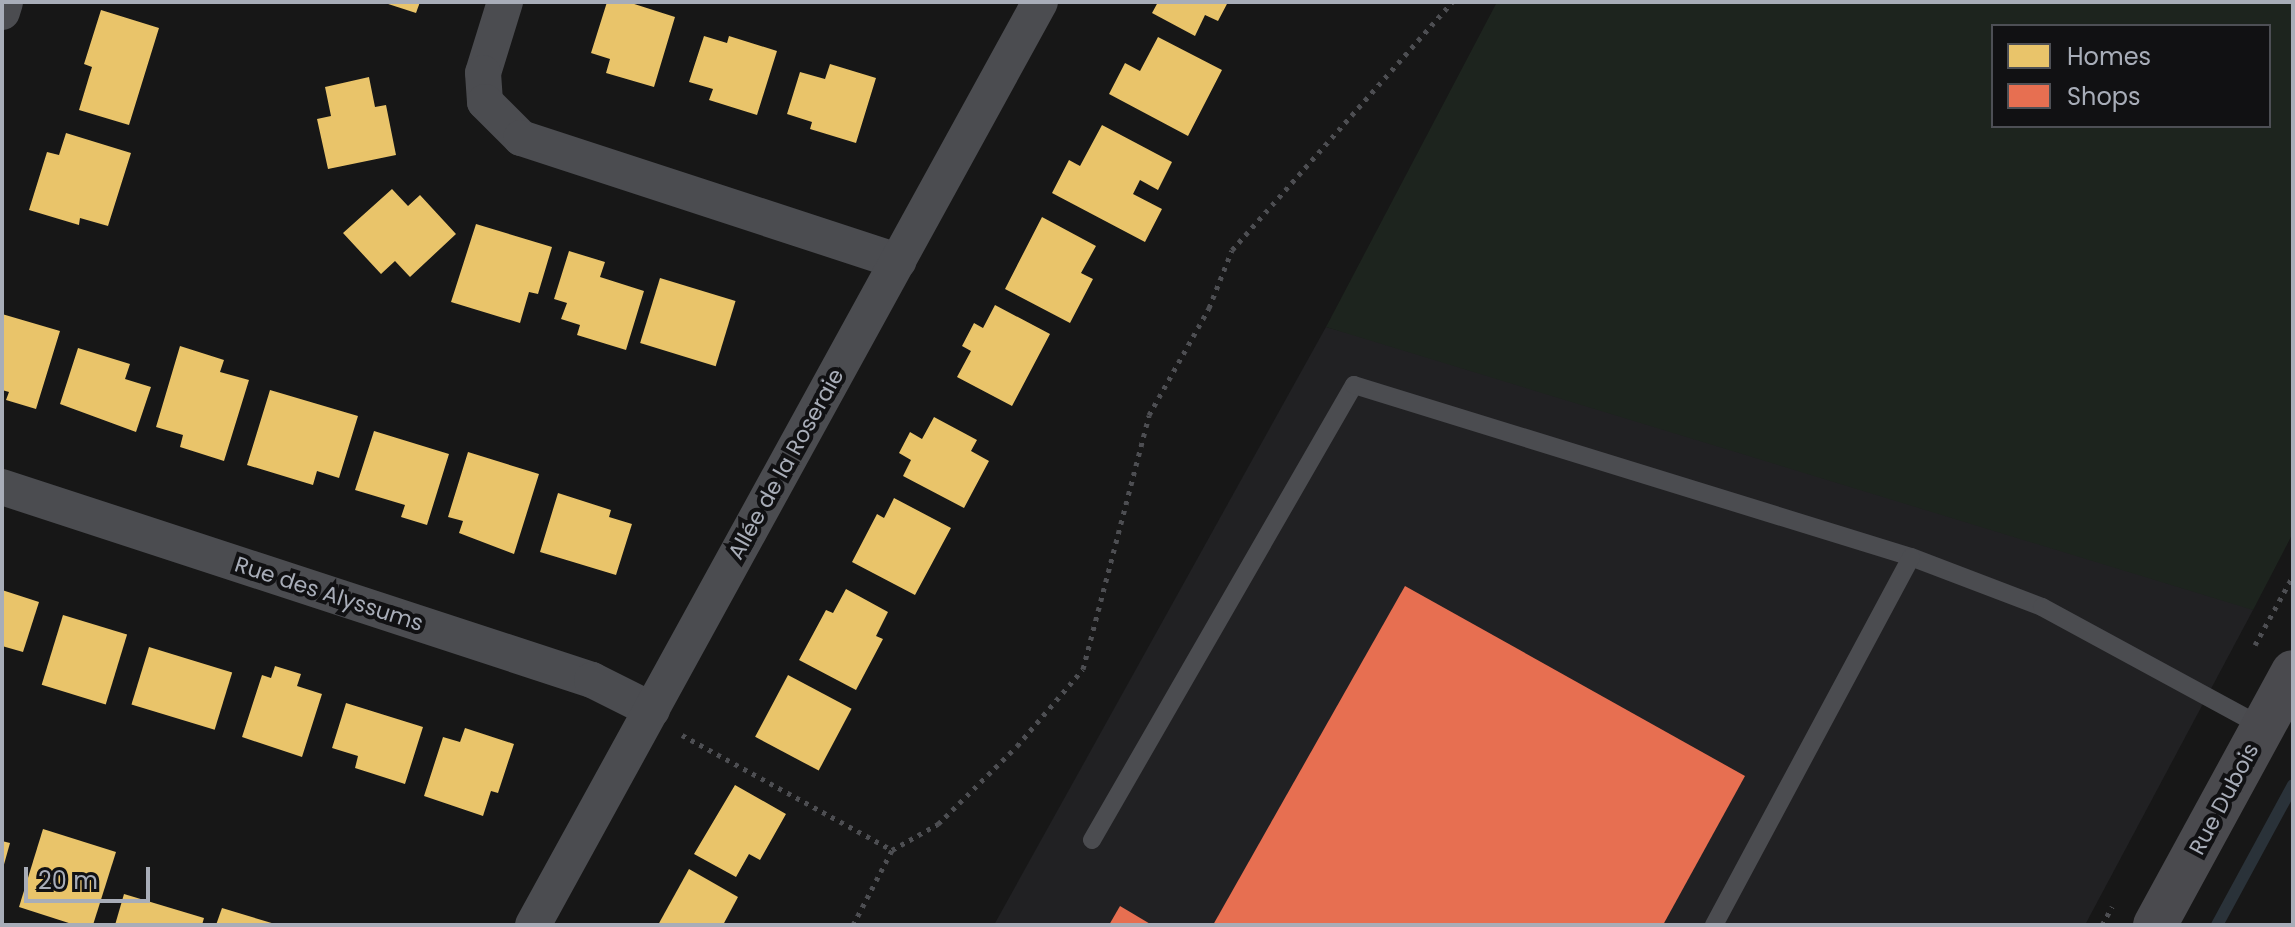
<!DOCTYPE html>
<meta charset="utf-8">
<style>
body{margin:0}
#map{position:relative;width:2295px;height:927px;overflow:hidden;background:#171717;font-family:Poppins,sans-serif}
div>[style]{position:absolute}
.built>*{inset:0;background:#212123}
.green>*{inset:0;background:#1d241e}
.homes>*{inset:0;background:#e9c46a;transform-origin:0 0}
.shops>*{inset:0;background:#e76f51}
.stream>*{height:12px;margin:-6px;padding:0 6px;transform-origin:6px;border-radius:6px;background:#2a3239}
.path>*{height:5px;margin-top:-2.5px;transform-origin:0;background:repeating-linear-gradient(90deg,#4d4e52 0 4px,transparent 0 10px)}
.lane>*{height:18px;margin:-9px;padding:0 9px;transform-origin:9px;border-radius:9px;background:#4b4c50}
.street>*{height:36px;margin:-18px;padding:0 18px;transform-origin:18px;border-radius:18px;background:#4b4c50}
.secondary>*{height:44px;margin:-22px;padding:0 22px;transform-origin:22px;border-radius:22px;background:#4a4a4e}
span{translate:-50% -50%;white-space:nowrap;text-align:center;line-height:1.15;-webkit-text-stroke:8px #111113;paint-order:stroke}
.street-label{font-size:22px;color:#a8adb8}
.frame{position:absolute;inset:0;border:4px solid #a8adb8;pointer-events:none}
.legend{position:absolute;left:1991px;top:24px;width:280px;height:104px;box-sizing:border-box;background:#111113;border:2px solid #4d4f55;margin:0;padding:10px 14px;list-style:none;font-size:24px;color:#a8adb8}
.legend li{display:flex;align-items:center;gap:16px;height:40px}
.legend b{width:40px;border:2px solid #4d4f55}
.scale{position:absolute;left:24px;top:867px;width:126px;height:36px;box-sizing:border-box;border:4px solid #a8adb8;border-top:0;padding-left:10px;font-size:24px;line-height:28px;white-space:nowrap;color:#a8adb8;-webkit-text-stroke:6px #111113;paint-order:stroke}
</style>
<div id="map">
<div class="built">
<i style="clip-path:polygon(1326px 327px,2113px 542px,2253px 610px,2085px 925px,994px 925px)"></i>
</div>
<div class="green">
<i style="clip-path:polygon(evenodd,1497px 2px,2293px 2px,2293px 533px,2253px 610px,1326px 327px,1497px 2px,1993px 26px,2269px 26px,2269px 126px,1993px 126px,1993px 26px)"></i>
</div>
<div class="homes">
<i style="clip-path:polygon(382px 2px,420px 2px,416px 13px)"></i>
<i style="clip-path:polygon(607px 2px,628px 2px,675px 17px,654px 87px,606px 73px,610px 59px,591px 53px)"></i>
<i style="clip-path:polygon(1158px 2px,1228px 2px,1218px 21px,1205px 15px,1195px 36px,1152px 13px)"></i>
<i style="clip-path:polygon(101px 10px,159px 28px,129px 125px,79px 110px,92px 67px,84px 64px)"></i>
<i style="clip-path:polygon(704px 36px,727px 43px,729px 36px,777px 51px,757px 115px,709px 100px,713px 89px,689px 82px)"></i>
<i style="clip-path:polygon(1158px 37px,1222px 70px,1188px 136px,1109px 94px,1125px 63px,1140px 71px)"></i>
<i style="clip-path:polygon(830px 64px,876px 78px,856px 143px,810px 129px,812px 122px,787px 114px,800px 72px,825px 79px)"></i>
<i style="clip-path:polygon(369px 77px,375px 107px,386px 105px,396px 155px,328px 169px,317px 119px,331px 116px,325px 87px)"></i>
<i style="clip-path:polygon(1102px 125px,1172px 162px,1158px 190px,1140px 180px,1133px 194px,1162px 209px,1145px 242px,1052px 193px,1069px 160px,1080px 166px)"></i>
<i style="clip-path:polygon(66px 133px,131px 153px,108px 226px,80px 218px,79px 225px,29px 210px,47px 152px,59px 155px)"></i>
<i style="clip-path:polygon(392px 189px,408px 206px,420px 195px,456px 234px,410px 277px,395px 261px,381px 274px,343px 233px)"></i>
<i style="clip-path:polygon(1042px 217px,1096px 246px,1081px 273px,1093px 279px,1070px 323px,1005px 289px)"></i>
<i style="clip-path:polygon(476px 224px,552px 247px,538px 294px,529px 292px,520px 323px,451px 302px)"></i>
<i style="clip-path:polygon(569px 251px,605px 262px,600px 277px,644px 291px,626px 350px,577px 335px,580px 325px,561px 319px,567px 303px,554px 299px)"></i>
<i style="left:660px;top:278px;width:79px;height:68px;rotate:17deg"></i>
<i style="clip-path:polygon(995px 305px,1050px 334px,1012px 406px,957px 377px,971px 351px,962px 346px,974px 323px,983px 328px)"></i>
<i style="clip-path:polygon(2px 314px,60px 331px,36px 409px,6px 400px,9px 392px,2px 390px)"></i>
<i style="clip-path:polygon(180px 346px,224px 360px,220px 372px,249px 380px,224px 461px,180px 447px,183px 435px,156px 427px)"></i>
<i style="clip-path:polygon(78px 348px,130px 364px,125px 379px,151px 387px,136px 432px,60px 404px)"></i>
<i style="clip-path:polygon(270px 390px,358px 416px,339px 478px,317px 471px,313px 485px,247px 465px)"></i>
<i style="clip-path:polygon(934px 417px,977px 440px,971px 451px,989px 461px,964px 508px,903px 476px,911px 460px,899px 453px,910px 432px,922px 439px)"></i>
<i style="clip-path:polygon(374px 431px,449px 454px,427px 525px,401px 517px,405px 505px,355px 490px)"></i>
<i style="clip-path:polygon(468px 452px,539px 474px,514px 554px,459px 533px,463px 521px,448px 517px)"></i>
<i style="clip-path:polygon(558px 493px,611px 510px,609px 517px,632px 524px,616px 575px,540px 552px)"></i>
<i style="clip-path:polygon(894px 498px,951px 528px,915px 595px,852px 562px,877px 514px,884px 518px)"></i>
<i style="clip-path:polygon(846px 589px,888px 612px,876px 636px,883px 639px,856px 690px,799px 660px,826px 610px,833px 613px)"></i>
<i style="clip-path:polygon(2px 590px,39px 602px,23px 652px,2px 646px)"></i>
<i style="left:63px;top:615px;width:67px;height:73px;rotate:17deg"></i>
<i style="left:149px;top:647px;width:87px;height:60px;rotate:17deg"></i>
<i style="clip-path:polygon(275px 666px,301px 674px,297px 686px,322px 694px,302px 757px,242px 737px,262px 675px,271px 678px)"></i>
<i style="left:788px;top:675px;width:72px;height:70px;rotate:28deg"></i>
<i style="clip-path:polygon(346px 703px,423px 727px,405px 784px,355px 768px,358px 756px,332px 748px)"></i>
<i style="clip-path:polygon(465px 728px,514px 744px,498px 793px,491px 791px,483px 816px,424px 796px,443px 737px,460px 742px)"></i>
<i style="clip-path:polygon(735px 785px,786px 814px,760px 860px,749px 854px,736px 877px,694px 854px)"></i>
<i style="clip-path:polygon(43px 829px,116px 852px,93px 925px,75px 925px,19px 907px)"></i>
<i style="clip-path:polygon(2px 841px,10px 843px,3px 868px,2px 868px)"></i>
<i style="clip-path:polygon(689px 869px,738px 897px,723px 925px,658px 925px)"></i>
<i style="clip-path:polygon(124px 894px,204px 918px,202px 925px,115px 925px)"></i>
<i style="clip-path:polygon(222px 908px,275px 924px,274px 925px,216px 925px)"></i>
</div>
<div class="shops">
<i style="clip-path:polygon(1405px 586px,1745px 776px,1663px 925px,1213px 925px)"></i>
<i style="clip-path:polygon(1120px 906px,1152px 925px,1109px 925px)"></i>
</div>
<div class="stream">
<i style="left:2217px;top:925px;width:159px;rotate:-61.5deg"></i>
</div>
<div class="path">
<i style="left:2255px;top:645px;width:79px;rotate:-61.2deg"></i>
<i style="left:682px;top:735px;width:239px;rotate:28.7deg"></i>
<i style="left:853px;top:925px;width:85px;rotate:-62.5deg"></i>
<i style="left:892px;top:850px;width:53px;rotate:-29.5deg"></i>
<i style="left:938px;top:824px;width:111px;rotate:-44.6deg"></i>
<i style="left:1017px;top:746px;width:101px;rotate:-49.4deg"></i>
<i style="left:1083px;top:669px;width:262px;rotate:-75.4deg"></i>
<i style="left:1149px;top:415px;width:123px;rotate:-60.7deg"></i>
<i style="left:1209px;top:308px;width:62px;rotate:-68.4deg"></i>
<i style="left:1232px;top:250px;width:332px;rotate:-48.4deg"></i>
<i style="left:2102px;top:925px;width:21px;rotate:-61deg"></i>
</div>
<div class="lane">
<i style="left:1092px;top:840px;width:525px;rotate:-60.07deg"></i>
<i style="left:1354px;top:385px;width:583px;rotate:17.16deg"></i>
<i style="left:1911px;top:557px;width:140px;rotate:20.9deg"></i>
<i style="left:2042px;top:607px;width:251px;rotate:28.5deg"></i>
<i style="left:1714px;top:925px;width:417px;rotate:-61.8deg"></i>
</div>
<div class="street">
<i style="left:505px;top:2px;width:74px;rotate:107.2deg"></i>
<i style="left:483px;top:73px;width:29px;rotate:86deg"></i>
<i style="left:485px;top:102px;width:51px;rotate:45deg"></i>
<i style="left:521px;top:138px;width:397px;rotate:18.1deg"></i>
<i style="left:2px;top:12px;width:10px;rotate:-73deg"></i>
<i style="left:2px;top:487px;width:621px;rotate:18.11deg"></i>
<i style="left:592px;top:680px;width:67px;rotate:26.6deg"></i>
<i style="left:533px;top:925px;width:1053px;rotate:-61.22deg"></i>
</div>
<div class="secondary">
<i style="left:2155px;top:925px;width:288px;rotate:-61.4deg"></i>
</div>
<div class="street-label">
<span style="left:786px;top:464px;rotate:-61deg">Allée de la Roseraie</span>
<span style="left:329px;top:594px;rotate:18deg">Rue des Alyssums</span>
<span style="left:2224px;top:799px;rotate:-62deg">Rue Dubois</span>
</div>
<div class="frame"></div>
<ul class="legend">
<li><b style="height:22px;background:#e9c46a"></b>Homes</li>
<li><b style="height:22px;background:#e76f51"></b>Shops</li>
</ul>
<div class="scale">20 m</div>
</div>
